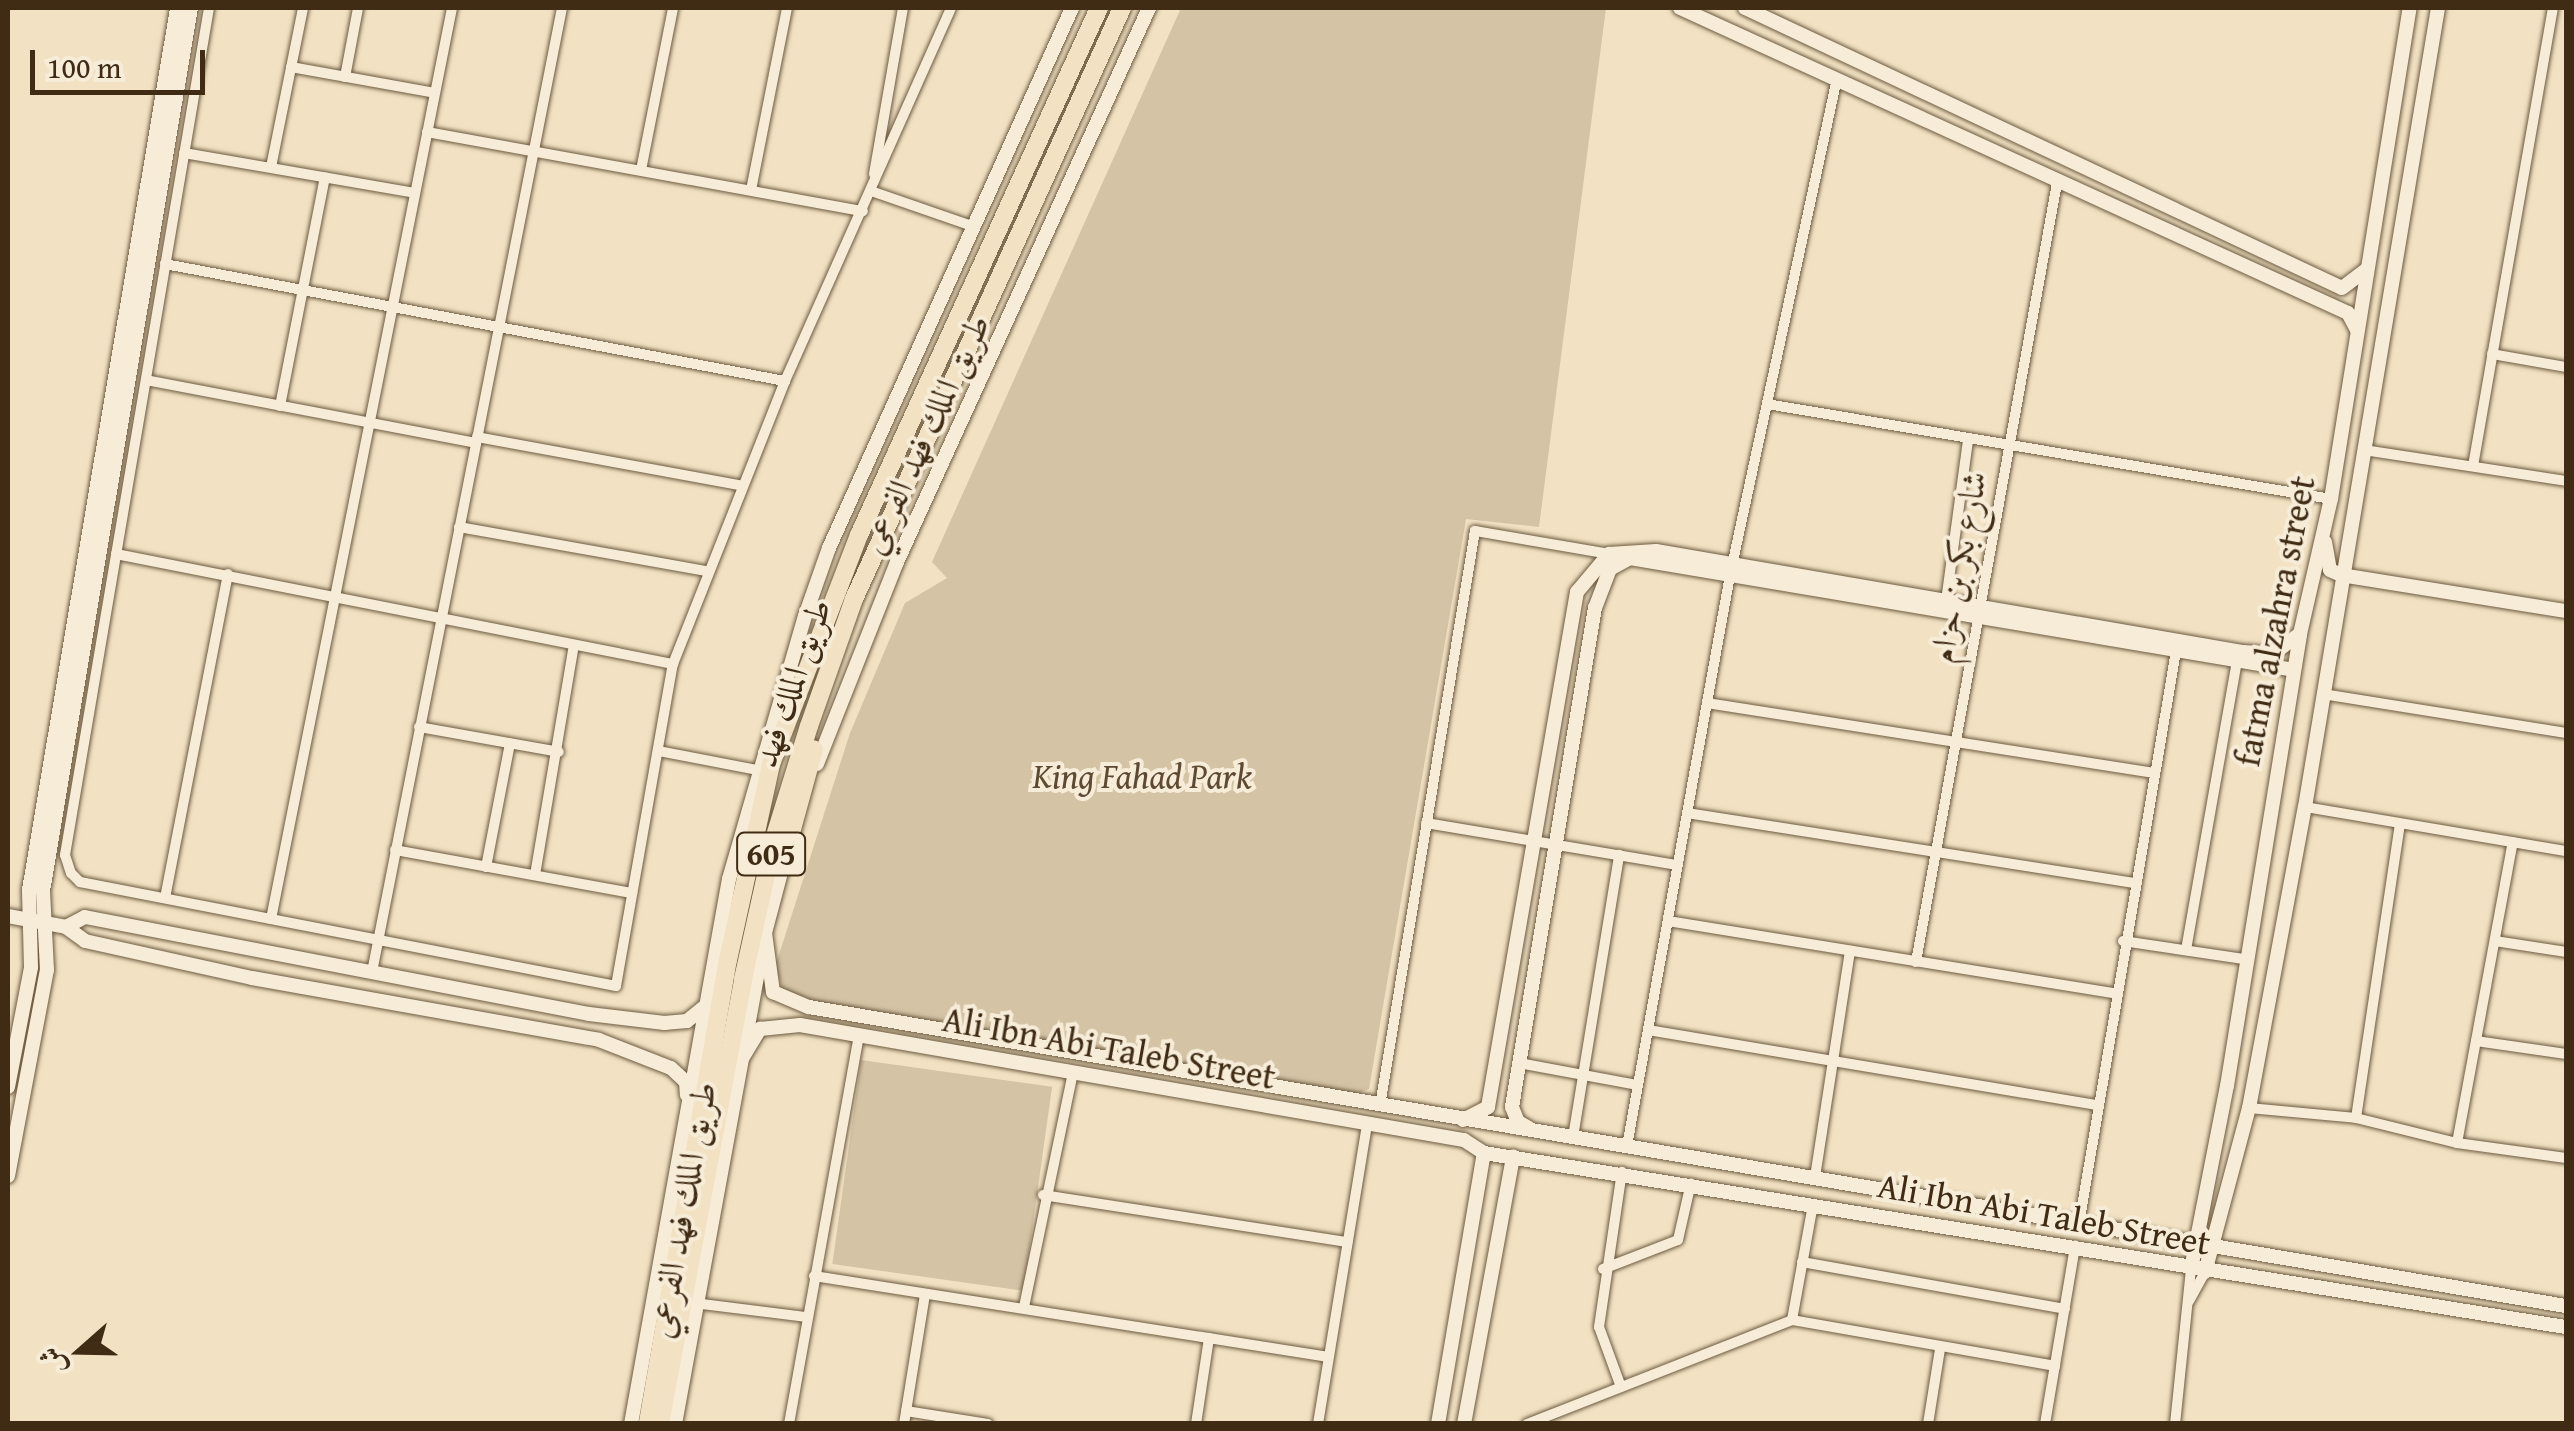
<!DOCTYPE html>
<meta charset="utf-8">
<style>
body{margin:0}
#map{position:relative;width:2574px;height:1431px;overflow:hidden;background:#f2e2c3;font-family:"Gentium Book Plus",Amiri,serif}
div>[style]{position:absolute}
.green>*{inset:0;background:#d4c3a5;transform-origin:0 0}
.roads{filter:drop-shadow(0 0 2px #6c5a40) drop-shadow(0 0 2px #6c5a40)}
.street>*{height:10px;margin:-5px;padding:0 5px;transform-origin:5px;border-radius:5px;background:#f7ecd8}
.secondary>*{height:14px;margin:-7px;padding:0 7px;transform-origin:7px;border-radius:7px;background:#f7ecd8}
.highway>*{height:18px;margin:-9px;padding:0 9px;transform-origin:9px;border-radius:9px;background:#f2e2c3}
span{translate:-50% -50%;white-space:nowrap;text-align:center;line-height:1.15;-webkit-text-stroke:8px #f7ecd8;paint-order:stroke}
.shield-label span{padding:2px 8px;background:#f7ecd8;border:2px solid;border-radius:8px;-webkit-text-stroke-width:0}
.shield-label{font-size:32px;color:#402c15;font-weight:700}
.street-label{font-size:35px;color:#402c15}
.park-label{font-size:35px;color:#5e4a32;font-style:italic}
.frame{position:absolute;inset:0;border:10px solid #402c15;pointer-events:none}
.north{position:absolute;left:30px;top:1301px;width:100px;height:100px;-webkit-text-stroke:8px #f7ecd8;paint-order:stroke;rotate:250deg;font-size:28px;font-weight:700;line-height:40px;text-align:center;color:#402c15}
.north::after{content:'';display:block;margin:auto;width:35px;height:45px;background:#402c15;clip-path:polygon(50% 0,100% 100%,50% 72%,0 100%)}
.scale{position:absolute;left:30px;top:50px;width:175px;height:45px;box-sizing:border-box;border:5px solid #402c15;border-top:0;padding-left:12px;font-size:30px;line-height:35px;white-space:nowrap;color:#402c15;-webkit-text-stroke:8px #f7ecd8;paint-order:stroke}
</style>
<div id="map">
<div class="green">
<i style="clip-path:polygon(1181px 8px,1606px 8px,1539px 527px,1466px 519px,1369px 1089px,1354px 1095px,786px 997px,775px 967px,850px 733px,905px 603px,947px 578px,932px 562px)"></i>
<i style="left:861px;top:1060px;width:193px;height:206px;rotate:8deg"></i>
</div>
<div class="roads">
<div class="street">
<i style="left:209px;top:8px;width:859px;rotate:99.65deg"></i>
<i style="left:65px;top:855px;width:19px;rotate:72deg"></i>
<i style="left:71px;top:873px;width:13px;rotate:45deg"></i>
<i style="left:80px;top:882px;width:546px;rotate:10.98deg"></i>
<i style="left:616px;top:986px;width:327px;rotate:-80deg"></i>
<i style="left:673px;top:664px;width:304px;rotate:-68.4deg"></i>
<i style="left:785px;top:381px;width:408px;rotate:-66deg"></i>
<i style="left:291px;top:67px;width:146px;rotate:10.2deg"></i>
<i style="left:345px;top:77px;width:70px;rotate:-79.3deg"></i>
<i style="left:427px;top:132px;width:443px;rotate:10.3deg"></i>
<i style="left:184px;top:153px;width:234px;rotate:9.8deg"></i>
<i style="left:271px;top:167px;width:162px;rotate:-78.6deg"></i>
<i style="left:641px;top:170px;width:165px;rotate:-78.8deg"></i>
<i style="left:874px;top:174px;width:169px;rotate:-80.1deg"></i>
<i style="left:751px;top:190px;width:186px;rotate:-78.8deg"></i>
<i style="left:871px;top:191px;width:107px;rotate:19.1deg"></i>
<i style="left:165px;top:264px;width:631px;rotate:10.69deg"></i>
<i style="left:2492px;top:354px;width:75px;rotate:10deg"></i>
<i style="left:146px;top:380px;width:336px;rotate:10.8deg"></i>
<i style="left:1767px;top:404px;width:572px;rotate:9.56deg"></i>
<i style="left:280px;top:406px;width:233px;rotate:-78.9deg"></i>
<i style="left:477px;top:437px;width:270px;rotate:10.4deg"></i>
<i style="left:2364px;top:450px;width:204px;rotate:8.7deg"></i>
<i style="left:2473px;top:466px;width:465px;rotate:-80.1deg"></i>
<i style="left:459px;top:527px;width:250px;rotate:10.1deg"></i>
<i style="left:116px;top:554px;width:568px;rotate:11.17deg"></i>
<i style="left:1946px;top:601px;width:162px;rotate:-82.2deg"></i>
<i style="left:2323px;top:694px;width:246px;rotate:9.1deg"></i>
<i style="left:1707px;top:703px;width:451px;rotate:8.9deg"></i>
<i style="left:419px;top:727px;width:142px;rotate:10.1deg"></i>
<i style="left:659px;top:751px;width:101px;rotate:10.9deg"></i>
<i style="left:2305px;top:807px;width:265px;rotate:9.6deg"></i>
<i style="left:1687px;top:813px;width:451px;rotate:8.9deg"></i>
<i style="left:1426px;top:823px;width:255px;rotate:9.5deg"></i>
<i style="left:395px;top:850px;width:241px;rotate:10.3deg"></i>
<i style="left:486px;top:867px;width:126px;rotate:-79deg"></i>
<i style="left:535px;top:875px;width:233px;rotate:-80.4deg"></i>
<i style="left:165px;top:898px;width:330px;rotate:-79deg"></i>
<i style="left:271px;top:919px;width:929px;rotate:-78.76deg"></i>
<i style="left:1668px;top:921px;width:452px;rotate:9.2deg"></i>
<i style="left:2123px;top:941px;width:122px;rotate:8.5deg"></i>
<i style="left:2495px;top:941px;width:72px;rotate:8.8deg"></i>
<i style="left:2186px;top:950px;width:293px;rotate:-80deg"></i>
<i style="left:1916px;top:962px;width:792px;rotate:-79.74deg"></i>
<i style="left:372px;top:972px;width:983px;rotate:-78.85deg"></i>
<i style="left:1648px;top:1030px;width:454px;rotate:9.5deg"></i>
<i style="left:2476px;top:1041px;width:91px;rotate:8.2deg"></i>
<i style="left:1519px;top:1063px;width:121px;rotate:10.5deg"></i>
<i style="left:1380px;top:1106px;width:583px;rotate:-80.62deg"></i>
<i style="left:1475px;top:531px;width:136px;rotate:9.7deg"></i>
<i style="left:2249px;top:1108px;width:107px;rotate:5.3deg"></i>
<i style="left:2356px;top:1118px;width:104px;rotate:13.9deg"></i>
<i style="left:2457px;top:1143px;width:110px;rotate:7.8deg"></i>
<i style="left:2356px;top:1118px;width:297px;rotate:-81.5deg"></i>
<i style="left:1573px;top:1137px;width:286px;rotate:-80.7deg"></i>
<i style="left:2457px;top:1143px;width:306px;rotate:-79.5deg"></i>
<i style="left:1627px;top:1146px;width:580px;rotate:-79.77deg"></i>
<i style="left:1730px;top:575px;width:503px;rotate:-77.84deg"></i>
<i style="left:1815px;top:1177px;width:229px;rotate:-81.2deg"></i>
<i style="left:1043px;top:1195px;width:308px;rotate:8.8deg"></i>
<i style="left:2079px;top:1224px;width:581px;rotate:-80.39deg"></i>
<i style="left:1802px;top:1262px;width:267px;rotate:10.1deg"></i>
<i style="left:1603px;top:1269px;width:80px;rotate:-21.1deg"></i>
<i style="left:1678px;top:1240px;width:58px;rotate:-77.2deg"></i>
<i style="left:814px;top:1276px;width:521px;rotate:8.94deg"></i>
<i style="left:2189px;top:1301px;width:33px;rotate:-61deg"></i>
<i style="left:694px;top:1303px;width:114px;rotate:7.1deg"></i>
<i style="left:1024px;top:1307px;width:239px;rotate:-78.2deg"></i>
<i style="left:1792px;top:1320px;width:117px;rotate:-79.7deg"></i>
<i style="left:1621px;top:1387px;width:64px;rotate:-110.1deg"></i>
<i style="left:1599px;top:1327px;width:157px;rotate:-81.6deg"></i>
<i style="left:906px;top:1411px;width:83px;rotate:9deg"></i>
<i style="left:789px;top:1424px;width:396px;rotate:-79.8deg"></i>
<i style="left:904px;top:1424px;width:131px;rotate:-80.8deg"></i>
<i style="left:1196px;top:1424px;width:87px;rotate:-81.4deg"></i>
<i style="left:1318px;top:1424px;width:303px;rotate:-80.7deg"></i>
<i style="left:1527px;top:1424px;width:285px;rotate:-21.4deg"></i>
<i style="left:1792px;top:1320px;width:267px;rotate:9.9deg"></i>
<i style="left:1928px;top:1424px;width:76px;rotate:-80.9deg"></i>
<i style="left:2045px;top:1424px;width:181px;rotate:-80.4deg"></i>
<i style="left:2175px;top:1424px;width:156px;rotate:-84.1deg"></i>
</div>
<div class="secondary">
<i style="left:1680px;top:8px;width:734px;rotate:24.54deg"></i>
<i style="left:2348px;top:313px;width:19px;rotate:62deg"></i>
<i style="left:1745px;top:8px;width:659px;rotate:25.13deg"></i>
<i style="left:2342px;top:288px;width:31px;rotate:-37deg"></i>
<i style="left:2325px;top:542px;width:28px;rotate:80deg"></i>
<i style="left:2330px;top:570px;width:12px;rotate:24deg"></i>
<i style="left:2341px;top:575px;width:228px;rotate:9.1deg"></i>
<i style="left:817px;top:764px;width:217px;rotate:-68.4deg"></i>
<i style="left:897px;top:562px;width:609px;rotate:-65.54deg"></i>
<i style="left:8px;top:916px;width:59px;rotate:10.7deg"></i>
<i style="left:66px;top:927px;width:24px;rotate:36deg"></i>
<i style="left:85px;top:941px;width:171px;rotate:12.5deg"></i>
<i style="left:252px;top:978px;width:352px;rotate:10.1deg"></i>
<i style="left:599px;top:1040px;width:77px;rotate:21.3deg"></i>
<i style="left:671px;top:1068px;width:21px;rotate:43deg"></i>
<i style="left:686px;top:1082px;width:13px;rotate:86deg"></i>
<i style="left:66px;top:927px;width:21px;rotate:-28deg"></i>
<i style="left:85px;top:917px;width:513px;rotate:10.89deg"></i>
<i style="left:589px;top:1014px;width:76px;rotate:6.8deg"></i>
<i style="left:664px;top:1023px;width:23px;rotate:-5deg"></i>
<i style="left:687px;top:1021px;width:21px;rotate:-39deg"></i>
<i style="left:765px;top:933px;width:60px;rotate:82.3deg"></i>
<i style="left:773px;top:992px;width:39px;rotate:23deg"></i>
<i style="left:809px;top:1007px;width:1782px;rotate:9.66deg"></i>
<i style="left:740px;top:1062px;width:39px;rotate:-59deg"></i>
<i style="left:760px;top:1029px;width:40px;rotate:-5.7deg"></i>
<i style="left:800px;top:1025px;width:674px;rotate:9.83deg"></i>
<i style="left:1464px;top:1140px;width:24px;rotate:33deg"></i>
<i style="left:1484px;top:1153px;width:1096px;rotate:9.14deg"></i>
<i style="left:8px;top:1087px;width:122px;rotate:-79.1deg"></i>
<i style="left:31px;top:967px;width:77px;rotate:-91.5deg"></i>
<i style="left:29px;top:890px;width:894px;rotate:-80.47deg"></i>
<i style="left:1463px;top:1120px;width:28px;rotate:-27deg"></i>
<i style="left:1488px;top:1107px;width:523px;rotate:-80.2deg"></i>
<i style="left:1577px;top:592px;width:50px;rotate:-49.9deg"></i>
<i style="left:1609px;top:554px;width:47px;rotate:-3.7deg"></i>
<i style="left:1656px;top:551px;width:596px;rotate:9.76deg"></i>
<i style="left:2243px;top:652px;width:30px;rotate:4deg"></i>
<i style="left:2273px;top:654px;width:34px;rotate:-37deg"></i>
<i style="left:1529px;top:1128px;width:13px;rotate:-151deg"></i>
<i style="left:1518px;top:1122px;width:16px;rotate:-112deg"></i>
<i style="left:1512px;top:1107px;width:506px;rotate:-80.56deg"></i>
<i style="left:1595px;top:608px;width:42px;rotate:-69deg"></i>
<i style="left:1610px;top:569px;width:23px;rotate:-29deg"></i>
<i style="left:1630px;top:558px;width:673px;rotate:9.57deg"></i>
<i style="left:8px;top:1176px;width:210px;rotate:-79.3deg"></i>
<i style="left:47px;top:970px;width:79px;rotate:-92.9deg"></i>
<i style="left:43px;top:891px;width:895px;rotate:-80.49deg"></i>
<i style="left:2191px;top:1269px;width:187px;rotate:-78.9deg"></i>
<i style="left:2227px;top:1086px;width:458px;rotate:-80.8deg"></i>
<i style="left:2300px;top:634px;width:139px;rotate:-77.1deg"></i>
<i style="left:2331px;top:499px;width:497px;rotate:-80.9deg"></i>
<i style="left:2205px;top:1272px;width:170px;rotate:-75deg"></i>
<i style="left:2249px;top:1108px;width:306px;rotate:-79.5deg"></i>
<i style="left:2305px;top:807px;width:810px;rotate:-80.55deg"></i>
<i style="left:631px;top:1424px;width:554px;rotate:-79.81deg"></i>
<i style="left:729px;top:879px;width:274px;rotate:-73.9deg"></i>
<i style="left:805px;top:616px;width:72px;rotate:-70.6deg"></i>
<i style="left:829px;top:548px;width:592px;rotate:-65.77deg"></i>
<i style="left:675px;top:1424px;width:499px;rotate:-79.6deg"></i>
<i style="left:765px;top:933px;width:106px;rotate:-75.2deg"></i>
<i style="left:1438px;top:1424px;width:275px;rotate:-80.4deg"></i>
<i style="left:1464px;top:1424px;width:272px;rotate:-79.6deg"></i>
</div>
<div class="highway">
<i style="left:789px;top:840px;width:94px;rotate:-74.6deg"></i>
<i style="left:648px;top:1422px;width:469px;rotate:-80.2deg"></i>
<i style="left:728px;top:960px;width:201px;rotate:-77.6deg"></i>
<i style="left:771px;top:764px;width:245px;rotate:-69deg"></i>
<i style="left:859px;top:535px;width:579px;rotate:-65.52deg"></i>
<i style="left:660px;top:1424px;width:453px;rotate:-79.4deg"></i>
<i style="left:743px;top:979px;width:143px;rotate:-77.5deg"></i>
<i style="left:774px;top:839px;width:118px;rotate:-72.8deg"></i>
<i style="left:809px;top:726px;width:135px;rotate:-70.5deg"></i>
<i style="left:854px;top:599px;width:649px;rotate:-65.61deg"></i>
</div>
</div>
<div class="shield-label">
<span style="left:771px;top:854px">605</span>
</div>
<div class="street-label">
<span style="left:925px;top:434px;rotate:-65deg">طريق الملك فهد الفرعي</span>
<span style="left:1958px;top:567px;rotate:-80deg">شارع بكر بن حزام</span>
<span style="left:2275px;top:621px;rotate:-79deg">fatma alzahra street</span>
<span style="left:792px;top:683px;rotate:-71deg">طريق الملك فهد</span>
<span style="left:1109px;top:1048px;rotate:10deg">Ali Ibn Abi Taleb Street</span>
<span style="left:682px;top:1210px;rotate:-80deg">طريق الملك فهد الفرعي</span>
<span style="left:2044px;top:1214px;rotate:10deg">Ali Ibn Abi Taleb Street</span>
</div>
<div class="park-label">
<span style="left:1142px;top:776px">King Fahad Park</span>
</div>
<div class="frame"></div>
<div class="north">ش</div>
<div class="scale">100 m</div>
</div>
